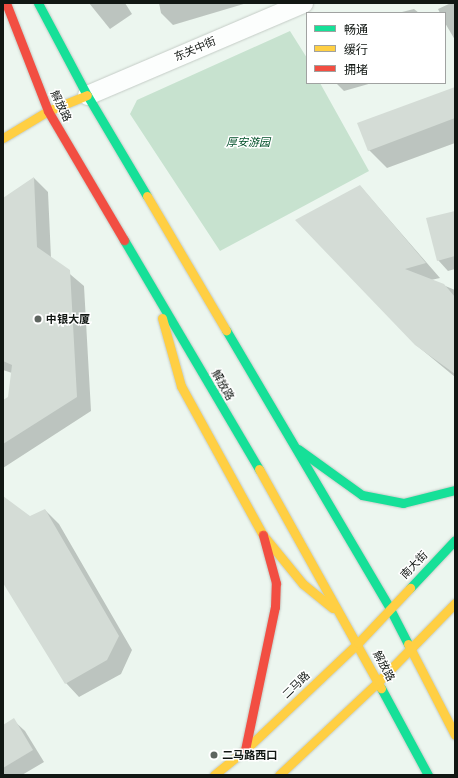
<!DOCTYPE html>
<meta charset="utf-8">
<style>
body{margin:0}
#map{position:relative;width:458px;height:778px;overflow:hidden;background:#ecf6ef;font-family:"IBM Plex Serif","Noto Sans SC",serif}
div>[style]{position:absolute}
.green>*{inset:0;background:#c7e2cf}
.shadow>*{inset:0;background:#0003}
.building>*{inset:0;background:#d4dcd6}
.roads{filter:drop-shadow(0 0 1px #c4ccc6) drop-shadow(0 0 1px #c4ccc6)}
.street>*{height:19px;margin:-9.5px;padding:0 9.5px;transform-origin:9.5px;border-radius:9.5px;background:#fcfefd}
.fast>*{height:9px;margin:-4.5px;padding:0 4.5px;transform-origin:4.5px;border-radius:4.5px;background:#16e098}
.slow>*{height:9px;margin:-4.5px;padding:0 4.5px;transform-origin:4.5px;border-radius:4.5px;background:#ffcf43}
.jam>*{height:9px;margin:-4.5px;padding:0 4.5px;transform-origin:4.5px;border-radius:4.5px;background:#f24e42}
.dots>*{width:11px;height:11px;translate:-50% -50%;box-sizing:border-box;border:2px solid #fff;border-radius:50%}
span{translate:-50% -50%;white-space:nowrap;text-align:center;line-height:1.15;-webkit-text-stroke:3px #fff;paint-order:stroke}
.street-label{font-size:11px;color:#111713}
.park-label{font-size:11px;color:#014f29;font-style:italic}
.poi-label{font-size:11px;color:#111713;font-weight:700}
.left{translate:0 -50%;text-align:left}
.frame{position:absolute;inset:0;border:4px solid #111713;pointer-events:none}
.legend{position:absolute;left:306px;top:12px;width:140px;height:72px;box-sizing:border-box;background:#fff;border:1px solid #a0a2a1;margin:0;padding:5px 7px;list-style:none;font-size:12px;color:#111713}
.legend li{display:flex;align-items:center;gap:8px;height:20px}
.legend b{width:20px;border:1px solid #a0a2a1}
</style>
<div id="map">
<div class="green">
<i style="clip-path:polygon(290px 31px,307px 58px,307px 83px,320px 83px,369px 171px,220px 251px,130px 114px,137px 100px)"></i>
</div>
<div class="shadow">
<i style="clip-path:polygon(89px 3px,125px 3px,132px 14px,110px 29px)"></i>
<i style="clip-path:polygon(159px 3px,247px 3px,173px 25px,161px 13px)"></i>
<i style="clip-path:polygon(451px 3px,455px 3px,455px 40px,445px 23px,445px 13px,440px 13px,438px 9px)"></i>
<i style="clip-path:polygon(414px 9px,419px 13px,398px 13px)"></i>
<i style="clip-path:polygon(336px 83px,372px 83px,344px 91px)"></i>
<i style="clip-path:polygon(455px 88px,455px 143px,387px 168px,369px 150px)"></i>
<i style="clip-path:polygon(34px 178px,48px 192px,51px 258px,84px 286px,91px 411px,3px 468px,3px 402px,9px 398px,12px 373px,3px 370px,3px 199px)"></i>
<i style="clip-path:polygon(360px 186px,440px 278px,431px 280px,455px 290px,455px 377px,415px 344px)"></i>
<i style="clip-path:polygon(455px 212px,455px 269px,448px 271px,438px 260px)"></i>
<i style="clip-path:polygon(3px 497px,30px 517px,45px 510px,59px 524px,132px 650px,121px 674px,79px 697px,66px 683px,3px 581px)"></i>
<i style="clip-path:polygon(13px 720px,25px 731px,44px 762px,22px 775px,3px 775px,3px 726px)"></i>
</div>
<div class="building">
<i style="clip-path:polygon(455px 87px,455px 118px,368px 151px,357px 123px)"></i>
<i style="clip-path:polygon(34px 177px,37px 247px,70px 270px,77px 397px,3px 444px,3px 400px,8px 397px,12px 365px,3px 361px,3px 198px)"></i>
<i style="clip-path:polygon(360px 185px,426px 263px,405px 269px,444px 284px,455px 297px,455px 374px,415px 345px,295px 220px)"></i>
<i style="clip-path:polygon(455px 211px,455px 256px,437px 261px,426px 218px)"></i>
<i style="clip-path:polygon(3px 496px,30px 516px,45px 509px,119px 636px,107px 660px,65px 684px,3px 583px)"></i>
<i style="clip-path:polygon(14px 718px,33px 750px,3px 768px,3px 725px)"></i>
</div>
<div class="roads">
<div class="street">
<i style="left:87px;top:95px;width:235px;rotate:-23.1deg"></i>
</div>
<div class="fast">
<i style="left:38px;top:3px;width:104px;rotate:62deg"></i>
<i style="left:87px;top:95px;width:117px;rotate:59.3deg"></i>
<i style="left:124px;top:240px;width:266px;rotate:59.5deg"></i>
<i style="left:226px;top:330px;width:321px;rotate:59.5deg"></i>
<i style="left:389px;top:607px;width:42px;rotate:62.8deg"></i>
<i style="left:298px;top:449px;width:79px;rotate:35.7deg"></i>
<i style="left:362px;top:495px;width:42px;rotate:11deg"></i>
<i style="left:403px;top:503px;width:54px;rotate:-14deg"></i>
<i style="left:410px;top:588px;width:66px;rotate:-46.8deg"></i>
<i style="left:381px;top:688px;width:99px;rotate:61.6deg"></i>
</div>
<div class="slow">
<i style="left:3px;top:138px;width:52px;rotate:-31deg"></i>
<i style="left:48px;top:111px;width:42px;rotate:-22.3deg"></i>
<i style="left:147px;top:196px;width:156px;rotate:59.5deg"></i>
<i style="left:162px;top:318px;width:71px;rotate:74.4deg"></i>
<i style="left:181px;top:386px;width:170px;rotate:61.2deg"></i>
<i style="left:263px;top:535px;width:63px;rotate:50.8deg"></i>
<i style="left:303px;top:584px;width:38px;rotate:39deg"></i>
<i style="left:259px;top:469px;width:251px;rotate:60.9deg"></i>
<i style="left:408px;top:644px;width:102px;rotate:62.7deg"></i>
<i style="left:214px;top:775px;width:40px;rotate:-39deg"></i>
<i style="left:245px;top:750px;width:156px;rotate:-43.4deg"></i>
<i style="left:358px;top:643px;width:76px;rotate:-46.6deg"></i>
<i style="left:279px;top:775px;width:137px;rotate:-43.2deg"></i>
<i style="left:379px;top:681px;width:109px;rotate:-45.7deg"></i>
</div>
<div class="jam">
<i style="left:6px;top:3px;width:116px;rotate:68.7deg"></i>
<i style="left:48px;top:111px;width:150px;rotate:59.5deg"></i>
<i style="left:245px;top:750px;width:146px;rotate:-78.2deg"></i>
<i style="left:275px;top:607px;width:24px;rotate:-88deg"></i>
<i style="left:276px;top:583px;width:50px;rotate:-105.2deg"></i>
</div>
</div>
<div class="dots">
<i style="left:38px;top:319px;background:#5e6560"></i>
<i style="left:214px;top:755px;background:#5e6560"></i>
</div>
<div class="street-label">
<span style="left:195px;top:49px;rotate:-23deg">东关中街</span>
<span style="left:61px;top:106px;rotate:64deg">解放路</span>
<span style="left:223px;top:385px;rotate:60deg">解放路</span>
<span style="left:414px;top:565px;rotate:-46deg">南大街</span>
<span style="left:384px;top:666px;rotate:62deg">解放路</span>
<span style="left:296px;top:685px;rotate:-44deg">二马路</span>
</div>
<div class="park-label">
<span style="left:248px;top:142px">厚安游园</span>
</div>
<div class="poi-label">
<span class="left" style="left:46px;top:319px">中银大厦</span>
<span class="left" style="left:222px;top:755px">二马路西口</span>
</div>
<div class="frame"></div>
<ul class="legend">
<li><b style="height:5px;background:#16e098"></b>畅通</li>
<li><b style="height:5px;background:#ffcf43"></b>缓行</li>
<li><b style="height:5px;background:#f24e42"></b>拥堵</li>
</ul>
</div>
